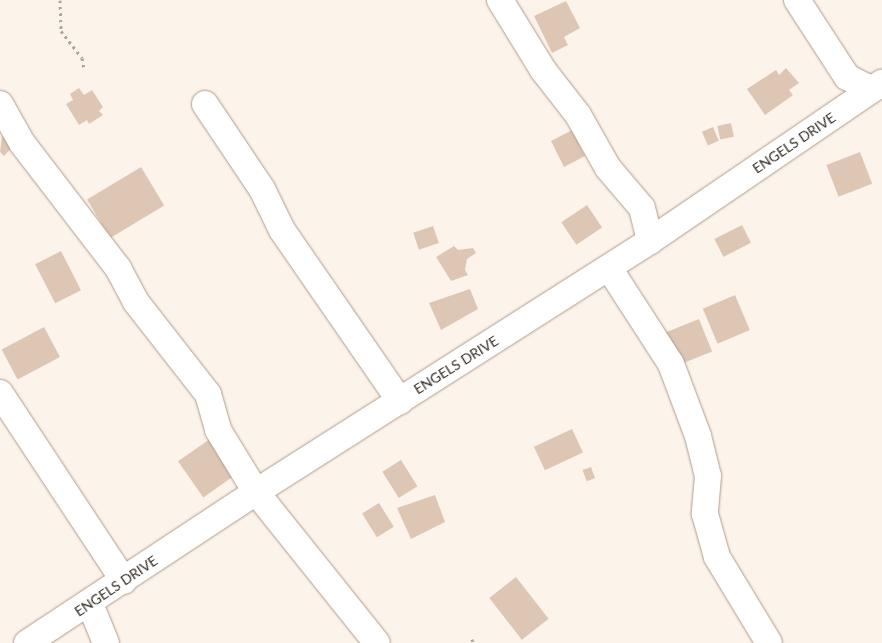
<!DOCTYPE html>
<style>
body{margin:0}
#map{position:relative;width:882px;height:643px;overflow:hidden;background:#fcf3eb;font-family:Lato,sans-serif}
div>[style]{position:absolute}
.building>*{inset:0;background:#ddc7b4;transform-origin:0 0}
.path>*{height:3px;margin-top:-1.5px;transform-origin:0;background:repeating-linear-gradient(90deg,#afa69f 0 2.5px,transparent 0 6.5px)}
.roads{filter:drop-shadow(0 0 1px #b09b89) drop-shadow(0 0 1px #b09b89)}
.minor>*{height:26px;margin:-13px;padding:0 13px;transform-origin:13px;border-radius:13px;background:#fff}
span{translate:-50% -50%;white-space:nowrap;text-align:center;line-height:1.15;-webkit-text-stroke:4.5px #fff;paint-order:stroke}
.street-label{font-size:14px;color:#332b24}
</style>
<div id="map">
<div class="building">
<i style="clip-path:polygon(566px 1px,580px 28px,564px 37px,568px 45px,552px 53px,534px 16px)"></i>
<i style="clip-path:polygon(786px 68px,799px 83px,789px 90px,793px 95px,765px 115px,747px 89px,776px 70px,779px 75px)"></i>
<i style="clip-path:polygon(79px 88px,84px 95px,92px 90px,103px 107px,99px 111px,103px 115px,89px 124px,87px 120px,79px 125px,66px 104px,73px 100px,70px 94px)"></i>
<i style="left:731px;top:123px;width:14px;height:14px;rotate:78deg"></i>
<i style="clip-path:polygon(580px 126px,587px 141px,579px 145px,585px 156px,564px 167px,551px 141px)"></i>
<i style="left:713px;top:127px;width:15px;height:12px;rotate:67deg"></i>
<i style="clip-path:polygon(2px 136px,13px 146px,4px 156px,0 152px)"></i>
<i style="left:860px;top:152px;width:34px;height:36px;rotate:69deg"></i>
<i style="left:141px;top:167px;width:45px;height:63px;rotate:59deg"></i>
<i style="left:587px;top:205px;width:27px;height:31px;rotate:56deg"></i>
<i style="left:742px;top:225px;width:20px;height:31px;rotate:63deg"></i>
<i style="left:433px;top:226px;width:18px;height:21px;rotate:71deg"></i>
<i style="clip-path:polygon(454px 246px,458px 250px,473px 248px,476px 253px,467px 259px,465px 270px,468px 275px,451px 281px,436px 257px)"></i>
<i style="left:61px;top:251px;width:44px;height:29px;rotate:63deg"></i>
<i style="clip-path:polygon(470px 289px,478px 309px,441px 330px,429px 303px)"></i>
<i style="left:735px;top:295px;width:38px;height:35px;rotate:67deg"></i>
<i style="left:699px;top:319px;width:35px;height:39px;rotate:68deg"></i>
<i style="left:44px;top:327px;width:34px;height:48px;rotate:62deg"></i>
<i style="left:572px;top:429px;width:26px;height:42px;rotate:65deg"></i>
<i style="left:210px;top:439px;width:44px;height:39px;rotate:55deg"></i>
<i style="left:401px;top:460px;width:31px;height:22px;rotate:58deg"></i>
<i style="left:591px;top:467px;width:12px;height:9px;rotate:70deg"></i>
<i style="clip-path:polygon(435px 495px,445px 522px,411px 539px,397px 508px)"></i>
<i style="left:379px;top:503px;width:28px;height:20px;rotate:58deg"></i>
<i style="left:516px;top:577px;width:53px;height:34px;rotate:52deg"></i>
</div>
<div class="path">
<i style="left:60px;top:0;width:31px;rotate:88deg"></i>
<i style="left:61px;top:31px;width:34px;rotate:52deg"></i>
<i style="left:82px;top:58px;width:10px;rotate:79deg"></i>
<i style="left:472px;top:639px;width:4px;rotate:76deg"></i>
</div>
<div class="roads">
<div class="minor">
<i style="left:500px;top:0;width:82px;rotate:58.4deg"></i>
<i style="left:543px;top:70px;width:57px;rotate:52.1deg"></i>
<i style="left:578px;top:115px;width:61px;rotate:60.5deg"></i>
<i style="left:608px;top:168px;width:52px;rotate:49.6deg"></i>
<i style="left:642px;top:208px;width:34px;rotate:76deg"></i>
<i style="left:797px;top:0;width:92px;rotate:57deg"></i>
<i style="left:847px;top:77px;width:28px;rotate:27deg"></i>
<i style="left:0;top:104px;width:45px;rotate:60.6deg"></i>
<i style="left:22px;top:143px;width:158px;rotate:52.5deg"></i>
<i style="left:118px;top:268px;width:38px;rotate:62deg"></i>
<i style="left:136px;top:302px;width:117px;rotate:52deg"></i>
<i style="left:208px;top:394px;width:37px;rotate:74deg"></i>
<i style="left:218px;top:430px;width:73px;rotate:58.5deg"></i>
<i style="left:256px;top:492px;width:193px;rotate:51.3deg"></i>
<i style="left:205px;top:104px;width:102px;rotate:56.2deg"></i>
<i style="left:262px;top:189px;width:46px;rotate:64deg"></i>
<i style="left:282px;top:230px;width:208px;rotate:55.4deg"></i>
<i style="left:609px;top:268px;width:114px;rotate:57.1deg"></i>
<i style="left:671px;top:364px;width:77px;rotate:69.4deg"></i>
<i style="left:698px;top:436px;width:41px;rotate:76deg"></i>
<i style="left:708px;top:476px;width:38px;rotate:95deg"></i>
<i style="left:705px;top:514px;width:45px;rotate:74.4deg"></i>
<i style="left:717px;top:557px;width:100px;rotate:58.8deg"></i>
<i style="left:0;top:393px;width:225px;rotate:56.6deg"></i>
<i style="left:90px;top:604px;width:42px;rotate:67.7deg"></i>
<i style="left:27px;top:643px;width:274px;rotate:-33.4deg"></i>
<i style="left:256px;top:492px;width:467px;rotate:-32.5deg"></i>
<i style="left:650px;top:241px;width:281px;rotate:-34.3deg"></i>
</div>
</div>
<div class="street-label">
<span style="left:794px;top:143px;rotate:-34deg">ENGELS DRIVE</span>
<span style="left:456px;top:365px;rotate:-32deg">ENGELS DRIVE</span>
<span style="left:116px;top:586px;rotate:-34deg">ENGELS DRIVE</span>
</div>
</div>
